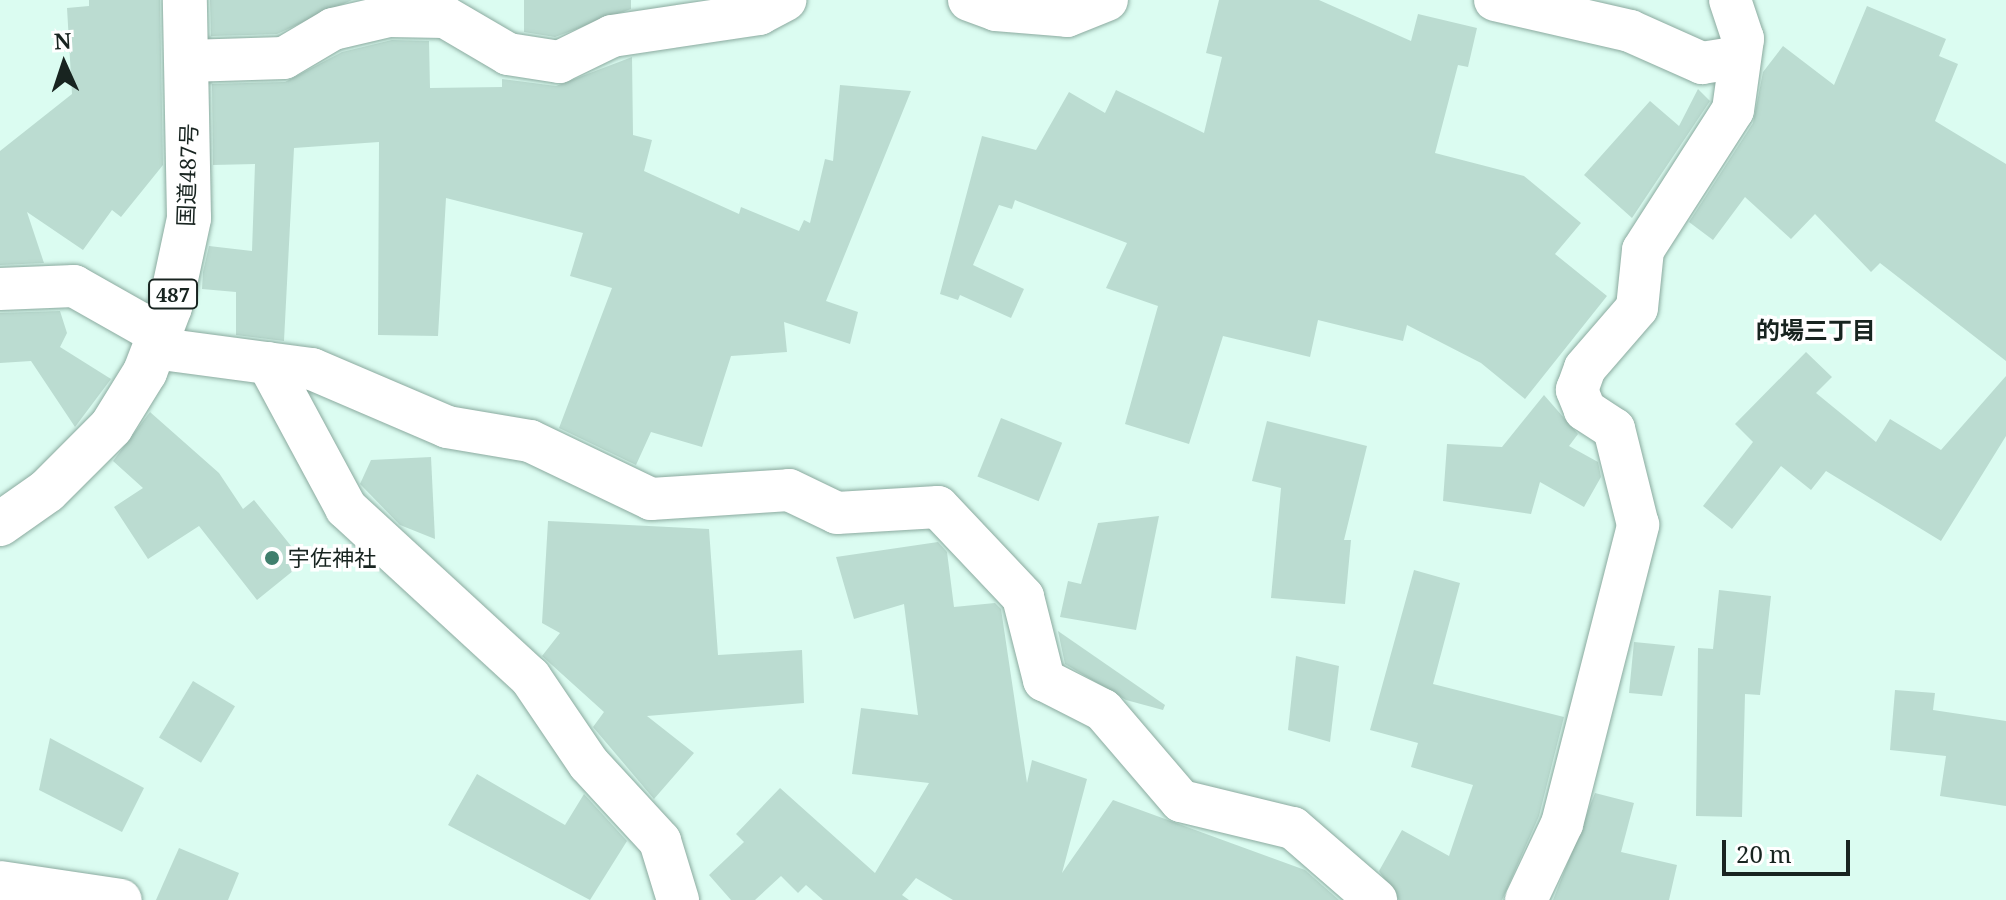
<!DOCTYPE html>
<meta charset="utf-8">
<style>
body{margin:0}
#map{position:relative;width:2006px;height:900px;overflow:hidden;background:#dbfcf1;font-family:"Noto Serif","Noto Sans JP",serif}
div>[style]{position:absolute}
.building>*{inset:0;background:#bbdcd1;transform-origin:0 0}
.roads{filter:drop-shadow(0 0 2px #8baa9f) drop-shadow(0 0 2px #8baa9f)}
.street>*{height:42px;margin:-21px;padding:0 21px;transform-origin:21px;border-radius:21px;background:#fff}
.highway>*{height:44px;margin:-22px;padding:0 22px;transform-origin:22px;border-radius:22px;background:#fff}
.dots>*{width:22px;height:22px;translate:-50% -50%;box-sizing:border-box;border:4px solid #fff;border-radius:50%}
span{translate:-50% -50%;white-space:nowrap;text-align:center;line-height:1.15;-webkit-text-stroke:7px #fff;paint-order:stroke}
.shield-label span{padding:2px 6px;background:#fff;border:2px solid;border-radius:6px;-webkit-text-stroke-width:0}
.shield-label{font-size:20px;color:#182420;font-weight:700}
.street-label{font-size:22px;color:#182420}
.poi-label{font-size:22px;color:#182420}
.left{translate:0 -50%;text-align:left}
.neighbourhood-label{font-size:24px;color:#182420;font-weight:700}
.north{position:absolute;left:24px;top:24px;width:80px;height:80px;-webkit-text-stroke:6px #fff;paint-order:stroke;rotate:357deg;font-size:22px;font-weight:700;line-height:32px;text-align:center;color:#182420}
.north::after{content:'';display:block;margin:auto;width:28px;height:36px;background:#182420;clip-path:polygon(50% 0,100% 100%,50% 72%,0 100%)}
.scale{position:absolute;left:1722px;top:840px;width:128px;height:36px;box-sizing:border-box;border:4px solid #182420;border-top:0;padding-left:10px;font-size:24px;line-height:28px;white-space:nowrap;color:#182420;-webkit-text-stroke:6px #fff;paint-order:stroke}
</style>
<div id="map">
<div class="building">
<i style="clip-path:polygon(89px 0,160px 0,163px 165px,121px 217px,112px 210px,83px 250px,27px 212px,44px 263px,0 265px,0 151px,72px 94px,67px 8px,89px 6px)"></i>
<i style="clip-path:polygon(210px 0,352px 0,277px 34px,211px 36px)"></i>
<i style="clip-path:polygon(524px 0,631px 0,631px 9px,555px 37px,524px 32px)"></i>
<i style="clip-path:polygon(1219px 0,1319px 0,1411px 41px,1418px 14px,1477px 28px,1468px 67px,1458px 65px,1435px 153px,1524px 176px,1581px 223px,1555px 254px,1607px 296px,1525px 399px,1481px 363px,1407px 325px,1403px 341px,1318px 320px,1310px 357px,1223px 336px,1189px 444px,1125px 424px,1158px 306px,1106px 288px,1127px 243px,1015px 200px,1012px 209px,999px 205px,973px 265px,1024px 289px,1011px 318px,960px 295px,958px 300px,940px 294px,982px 136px,1036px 150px,1069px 92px,1105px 113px,1116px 90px,1204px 133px,1222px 57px,1206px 53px)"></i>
<i style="clip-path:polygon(1867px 6px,1946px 39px,1939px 56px,1958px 64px,1935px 121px,2006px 164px,2006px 361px,1880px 263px,1871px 272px,1815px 214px,1791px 239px,1745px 197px,1713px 240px,1689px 222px,1753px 123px,1763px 72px,1783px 46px,1834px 85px)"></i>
<i style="clip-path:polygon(392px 40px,429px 41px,430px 88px,502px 87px,502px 79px,556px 86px,632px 57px,633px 135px,652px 140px,644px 171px,739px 214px,741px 207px,799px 231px,804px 220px,810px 223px,825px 159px,833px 161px,840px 85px,911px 91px,826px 301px,858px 312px,850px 344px,784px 322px,787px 352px,731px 356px,702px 447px,651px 432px,636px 465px,559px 428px,612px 288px,570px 276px,583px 233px,446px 198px,438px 336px,378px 335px,379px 142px,294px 148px,284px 341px,236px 335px,236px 292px,202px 289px,203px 272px,209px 246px,252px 251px,255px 164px,213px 165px,212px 84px,285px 82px,342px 52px)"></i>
<i style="clip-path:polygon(1698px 89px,1710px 101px,1632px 218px,1584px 175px,1650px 101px,1679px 126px)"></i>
<i style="clip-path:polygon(60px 311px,67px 333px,60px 347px,111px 379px,75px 427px,31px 361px,0 363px,0 313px)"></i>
<i style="clip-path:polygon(1806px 352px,1832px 377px,1816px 393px,1876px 442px,1890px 419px,1941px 450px,2006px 376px,2006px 436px,1941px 541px,1826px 471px,1811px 490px,1781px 466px,1732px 529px,1703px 506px,1753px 442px,1735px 424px)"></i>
<i style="clip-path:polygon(1544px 395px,1578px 434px,1569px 446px,1598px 462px,1601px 477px,1584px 507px,1540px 482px,1531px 514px,1443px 501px,1447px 444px,1502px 447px)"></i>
<i style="clip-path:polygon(150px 412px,219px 473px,243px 509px,254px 500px,304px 562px,257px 600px,199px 526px,148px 559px,114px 507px,143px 488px,113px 461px)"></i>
<i style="left:1001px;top:418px;width:66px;height:63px;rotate:22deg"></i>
<i style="clip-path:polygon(1267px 421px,1367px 446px,1344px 540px,1351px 540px,1345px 604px,1271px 598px,1281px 488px,1252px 481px)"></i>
<i style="clip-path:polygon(431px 457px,435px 539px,400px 525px,360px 484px,371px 460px)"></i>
<i style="clip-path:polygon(1159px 516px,1136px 630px,1060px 617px,1068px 581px,1081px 584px,1098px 523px)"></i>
<i style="clip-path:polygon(548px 521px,709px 529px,718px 655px,802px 650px,804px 703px,647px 716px,694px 753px,654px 799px,593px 727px,604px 712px,542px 656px,560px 633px,542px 623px)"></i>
<i style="clip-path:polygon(938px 542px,947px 552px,954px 607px,995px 603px,1001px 609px,1027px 783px,1032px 760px,1087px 779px,1062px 873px,1113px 800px,1305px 870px,1339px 900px,953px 900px,916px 878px,902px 895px,909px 900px,823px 900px,806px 885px,798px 893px,781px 876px,755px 900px,731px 900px,709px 875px,744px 842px,736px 834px,780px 788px,875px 873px,929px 783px,852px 774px,861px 708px,918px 715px,904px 604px,854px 619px,836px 557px)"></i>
<i style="clip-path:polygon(1414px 570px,1460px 583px,1433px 684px,1564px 717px,1539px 816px,1502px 900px,1399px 900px,1379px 871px,1402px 830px,1449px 856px,1473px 785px,1411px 767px,1418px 743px,1370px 730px)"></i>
<i style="clip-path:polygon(1719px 590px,1771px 596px,1760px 695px,1745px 694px,1742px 817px,1696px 816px,1698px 648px,1713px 649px)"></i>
<i style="clip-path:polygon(1058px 631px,1165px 705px,1163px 710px,1126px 700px,1065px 664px)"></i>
<i style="clip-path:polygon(1634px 642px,1675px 646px,1662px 696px,1629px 693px)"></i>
<i style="clip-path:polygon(1296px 656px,1339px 666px,1330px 742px,1288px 730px)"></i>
<i style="left:193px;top:681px;width:49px;height:66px;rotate:31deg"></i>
<i style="clip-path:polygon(1895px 690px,1935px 693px,1933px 710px,2006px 721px,2006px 806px,1940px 796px,1946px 756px,1890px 750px)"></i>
<i style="clip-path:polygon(50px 738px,144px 788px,122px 832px,39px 790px)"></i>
<i style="clip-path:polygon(477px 774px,565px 825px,584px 794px,627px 841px,590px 900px,448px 825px)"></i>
<i style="clip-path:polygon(1595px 793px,1634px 803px,1621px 852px,1677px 865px,1669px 900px,1553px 900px)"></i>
<i style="clip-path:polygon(179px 848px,239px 873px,228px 900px,156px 900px)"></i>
</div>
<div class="roads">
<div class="street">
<i style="left:969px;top:0;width:29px;rotate:20deg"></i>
<i style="left:996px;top:10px;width:71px;rotate:4.8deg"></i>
<i style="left:1067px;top:16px;width:43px;rotate:-21.8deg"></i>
<i style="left:1495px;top:0;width:139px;rotate:12.9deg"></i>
<i style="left:1630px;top:31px;width:79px;rotate:24deg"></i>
<i style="left:1702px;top:63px;width:38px;rotate:-9deg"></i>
<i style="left:187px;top:61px;width:97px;rotate:-1.8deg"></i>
<i style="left:284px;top:58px;width:57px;rotate:-30.6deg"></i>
<i style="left:333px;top:29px;width:57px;rotate:-13.1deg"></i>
<i style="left:389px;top:16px;width:56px;rotate:1deg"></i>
<i style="left:445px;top:17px;width:73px;rotate:30.4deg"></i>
<i style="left:508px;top:54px;width:52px;rotate:8.9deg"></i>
<i style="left:559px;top:62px;width:59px;rotate:-26.1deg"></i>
<i style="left:612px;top:36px;width:149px;rotate:-8.5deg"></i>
<i style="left:759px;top:14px;width:30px;rotate:-28deg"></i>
<i style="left:0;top:289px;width:74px;rotate:-2.3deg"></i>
<i style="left:74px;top:286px;width:98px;rotate:29.5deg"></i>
<i style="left:154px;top:348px;width:159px;rotate:7.6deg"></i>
<i style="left:312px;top:369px;width:147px;rotate:23.2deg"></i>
<i style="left:447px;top:427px;width:84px;rotate:9.6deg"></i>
<i style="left:530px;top:441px;width:134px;rotate:25.6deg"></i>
<i style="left:651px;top:499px;width:138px;rotate:-3.7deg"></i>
<i style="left:789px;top:490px;width:53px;rotate:25.6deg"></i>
<i style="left:837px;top:513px;width:101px;rotate:-3.4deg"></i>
<i style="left:938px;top:507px;width:124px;rotate:46.6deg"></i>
<i style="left:1023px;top:597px;width:86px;rotate:75.8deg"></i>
<i style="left:1044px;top:680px;width:66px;rotate:27deg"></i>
<i style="left:1103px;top:710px;width:120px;rotate:49.4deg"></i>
<i style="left:1181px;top:801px;width:115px;rotate:13.6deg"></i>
<i style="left:1293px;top:828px;width:110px;rotate:40.9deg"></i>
<i style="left:268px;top:363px;width:165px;rotate:61.7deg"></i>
<i style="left:346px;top:508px;width:250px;rotate:42.6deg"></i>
<i style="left:530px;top:677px;width:105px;rotate:55.9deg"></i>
<i style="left:589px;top:764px;width:105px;rotate:47.3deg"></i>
<i style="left:660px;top:841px;width:62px;rotate:73deg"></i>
<i style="left:0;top:882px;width:122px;rotate:8.5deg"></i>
<i style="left:1526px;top:900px;width:84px;rotate:-64.7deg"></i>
<i style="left:1562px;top:824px;width:309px;rotate:-75.7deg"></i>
<i style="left:1638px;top:525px;width:99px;rotate:-104deg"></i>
<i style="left:1614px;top:429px;width:35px;rotate:-147deg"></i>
<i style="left:1585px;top:410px;width:22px;rotate:-112deg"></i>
<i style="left:1577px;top:390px;width:23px;rotate:-70deg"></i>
<i style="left:1585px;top:368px;width:79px;rotate:-49.1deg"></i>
<i style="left:1637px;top:308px;width:58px;rotate:-84.1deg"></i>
<i style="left:1643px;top:250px;width:166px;rotate:-57.3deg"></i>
<i style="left:1733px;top:110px;width:72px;rotate:-82deg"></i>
<i style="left:1743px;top:39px;width:41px;rotate:-108.4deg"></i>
</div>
<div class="highway">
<i style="left:0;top:524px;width:57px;rotate:-35.1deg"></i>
<i style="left:47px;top:491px;width:91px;rotate:-45deg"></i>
<i style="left:111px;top:427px;width:65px;rotate:-58.3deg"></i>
<i style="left:145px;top:372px;width:70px;rotate:-69deg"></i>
<i style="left:170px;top:307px;width:91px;rotate:-77.9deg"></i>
<i style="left:189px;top:218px;width:218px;rotate:-91.1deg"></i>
</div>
</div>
<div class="dots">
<i style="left:272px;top:558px;background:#407f6d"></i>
</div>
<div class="shield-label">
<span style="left:173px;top:294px">487</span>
</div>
<div class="street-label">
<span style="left:187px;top:175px;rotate:-88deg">国道487号</span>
</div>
<div class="poi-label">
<span class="left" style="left:288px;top:558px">宇佐神社</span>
</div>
<div class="neighbourhood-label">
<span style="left:1816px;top:330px">的場三丁目</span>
</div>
<div class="north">N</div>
<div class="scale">20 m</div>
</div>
